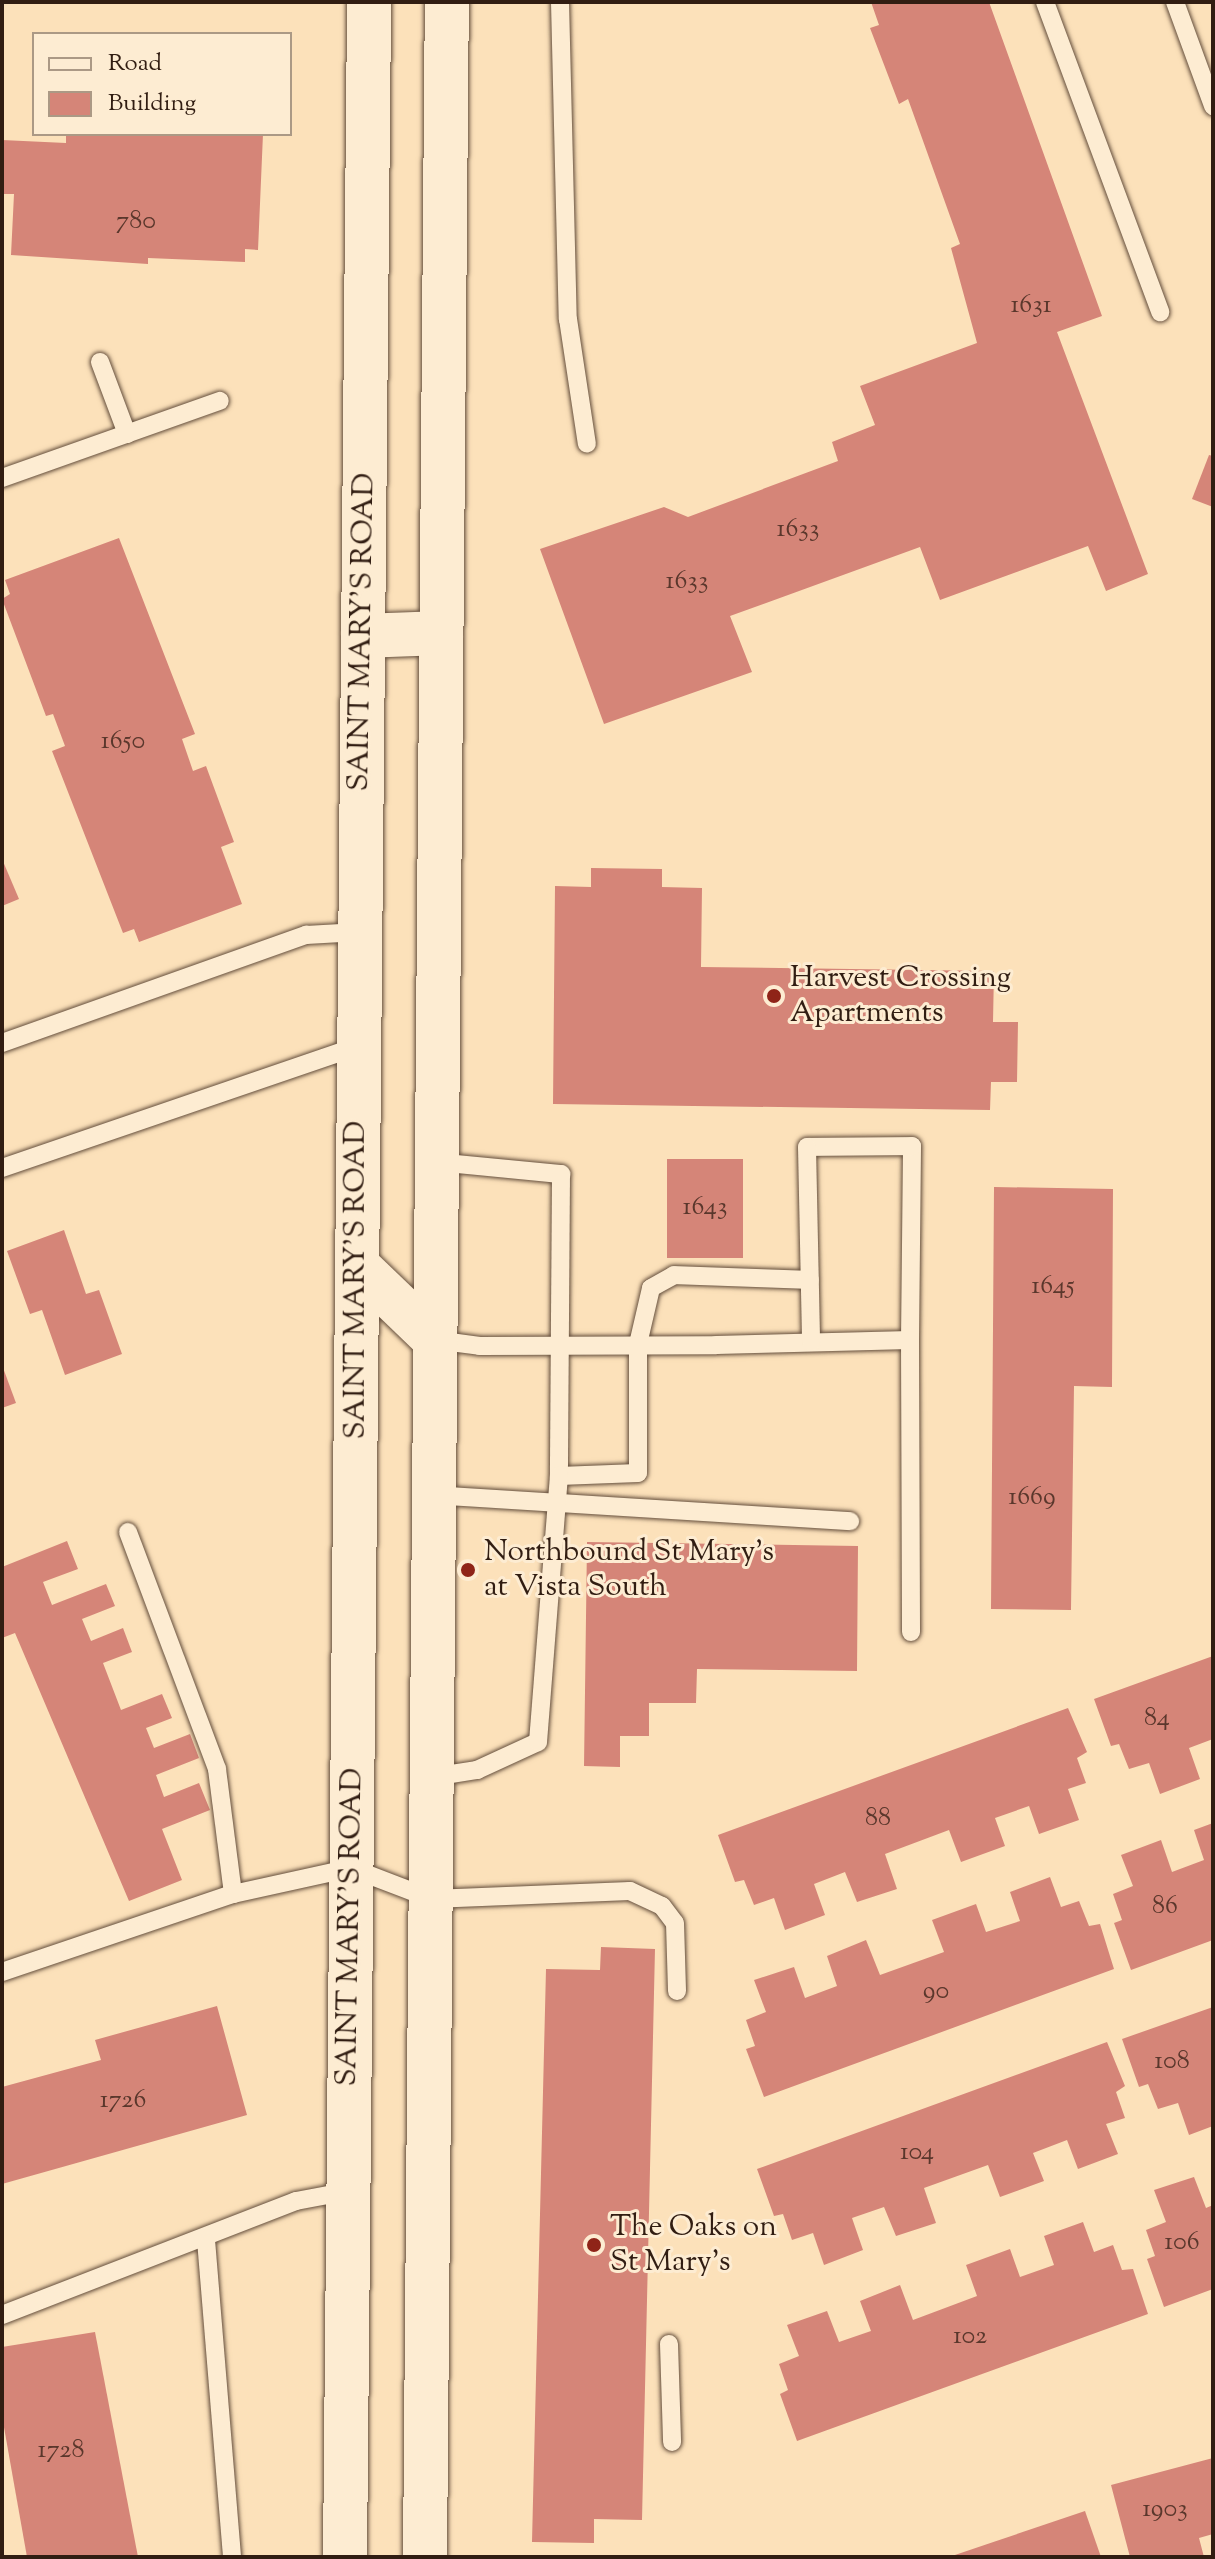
<!DOCTYPE html>
<meta charset="utf-8">
<style>
body{margin:0}
#map{position:relative;width:1215px;height:2559px;overflow:hidden;background:#fce1ba;font-family:"Sorts Mill Goudy",serif}
div>[style]{position:absolute}
.building>*{inset:0;background:#d58578;transform-origin:0 0}
.roads{filter:drop-shadow(0 0 2px #644e3c) drop-shadow(0 0 2px #644e3c)}
.lane>*{height:18px;margin:-9px;padding:0 9px;transform-origin:9px;border-radius:9px;background:#fdecd2}
.secondary>*{height:44px;margin:-22px;padding:0 22px;transform-origin:22px;border-radius:22px;background:#fdecd2}
.dots>*{width:22px;height:22px;translate:-50% -50%;box-sizing:border-box;border:4px solid #fdecd2;border-radius:50%}
span{translate:-50% -50%;white-space:nowrap;text-align:center;line-height:1.15;-webkit-text-stroke:6px #fdecd2;paint-order:stroke}
.number-label{font-size:26px;color:#5a372c}
.number-label span{-webkit-text-stroke-width:0}
.street-label{font-size:30px;color:#311d12}
.poi-label{font-size:30px;color:#311d12}
.left{translate:0 -50%;text-align:left}
.frame{position:absolute;inset:0;border:4px solid #311d12;pointer-events:none}
.legend{position:absolute;left:32px;top:32px;width:260px;height:104px;box-sizing:border-box;background:#fdecd2;border:2px solid #ab9985;margin:0;padding:10px 14px;list-style:none;font-size:24px;color:#311d12}
.legend li{display:flex;align-items:center;gap:16px;height:40px}
.legend b{width:40px;border:2px solid #ab9985}
</style>
<div id="map">
<div class="building">
<i style="clip-path:polygon(871px 2px,989px 2px,1102px 316px,1057px 332px,1148px 574px,1106px 591px,1088px 546px,940px 600px,920px 547px,730px 616px,752px 672px,604px 724px,540px 549px,664px 507px,688px 517px,838px 461px,832px 442px,875px 425px,860px 386px,977px 343px,951px 248px,960px 244px,908px 99px,899px 104px,870px 28px,879px 25px)"></i>
<i style="clip-path:polygon(66px 134px,263px 134px,258px 250px,245px 249px,245px 262px,148px 258px,148px 264px,11px 255px,14px 194px,2px 194px,2px 140px,66px 143px)"></i>
<i style="clip-path:polygon(1209px 455px,1213px 456px,1213px 507px,1192px 499px)"></i>
<i style="clip-path:polygon(119px 538px,195px 734px,182px 739px,193px 771px,206px 766px,234px 842px,221px 847px,242px 904px,139px 942px,134px 929px,123px 933px,52px 751px,65px 746px,53px 714px,46px 716px,2px 599px,10px 594px,5px 580px)"></i>
<i style="clip-path:polygon(2px 859px,19px 899px,2px 906px)"></i>
<i style="clip-path:polygon(591px 868px,662px 869px,662px 887px,702px 888px,701px 967px,994px 971px,993px 1022px,1018px 1022px,1017px 1082px,991px 1082px,990px 1110px,553px 1104px,555px 886px,591px 887px)"></i>
<i style="left:667px;top:1159px;width:76px;height:99px"></i>
<i style="clip-path:polygon(994px 1187px,1113px 1189px,1112px 1387px,1074px 1386px,1071px 1610px,991px 1609px)"></i>
<i style="clip-path:polygon(64px 1230px,86px 1294px,99px 1290px,122px 1354px,65px 1375px,42px 1310px,30px 1314px,7px 1251px)"></i>
<i style="clip-path:polygon(2px 1365px,16px 1403px,2px 1408px)"></i>
<i style="clip-path:polygon(67px 1541px,78px 1569px,43px 1582px,52px 1605px,106px 1584px,115px 1606px,82px 1619px,91px 1641px,123px 1628px,132px 1652px,103px 1663px,121px 1710px,162px 1694px,172px 1718px,146px 1728px,154px 1748px,190px 1734px,199px 1758px,156px 1775px,164px 1797px,199px 1783px,210px 1810px,162px 1829px,182px 1880px,129px 1901px,15px 1633px,2px 1638px,2px 1567px)"></i>
<i style="clip-path:polygon(587px 1542px,858px 1546px,857px 1671px,697px 1669px,696px 1703px,649px 1703px,649px 1736px,620px 1736px,620px 1767px,584px 1766px)"></i>
<i style="clip-path:polygon(1213px 1656px,1213px 1739px,1189px 1748px,1200px 1779px,1160px 1794px,1149px 1763px,1129px 1769px,1119px 1744px,1111px 1746px,1094px 1699px)"></i>
<i style="clip-path:polygon(1068px 1708px,1087px 1752px,1077px 1758px,1086px 1783px,1068px 1789px,1079px 1820px,1039px 1834px,1029px 1806px,995px 1818px,1005px 1846px,961px 1862px,949px 1830px,885px 1854px,897px 1889px,857px 1902px,845px 1872px,814px 1884px,825px 1915px,785px 1930px,774px 1898px,754px 1905px,744px 1880px,735px 1882px,718px 1835px)"></i>
<i style="clip-path:polygon(1213px 1823px,1213px 1940px,1131px 1970px,1114px 1923px,1122px 1920px,1113px 1894px,1133px 1886px,1121px 1855px,1161px 1840px,1172px 1872px,1204px 1860px,1194px 1830px)"></i>
<i style="clip-path:polygon(1050px 1877px,1061px 1907px,1079px 1901px,1089px 1926px,1100px 1924px,1114px 1969px,764px 2097px,746px 2049px,755px 2046px,746px 2020px,766px 2012px,754px 1980px,794px 1967px,805px 1998px,837px 1986px,827px 1956px,866px 1940px,880px 1975px,944px 1952px,932px 1920px,976px 1904px,986px 1932px,1020px 1921px,1010px 1892px)"></i>
<i style="clip-path:polygon(601px 1947px,655px 1949px,642px 2520px,594px 2519px,594px 2543px,532px 2542px,546px 1969px,600px 1970px)"></i>
<i style="clip-path:polygon(217px 2006px,247px 2115px,2px 2184px,2px 2087px,101px 2060px,95px 2040px)"></i>
<i style="clip-path:polygon(1213px 2007px,1213px 2126px,1189px 2135px,1178px 2103px,1158px 2109px,1148px 2084px,1139px 2087px,1122px 2039px)"></i>
<i style="clip-path:polygon(1107px 2042px,1125px 2086px,1116px 2092px,1125px 2118px,1106px 2124px,1118px 2154px,1078px 2169px,1067px 2140px,1033px 2153px,1044px 2181px,1000px 2197px,988px 2165px,924px 2188px,936px 2223px,896px 2236px,884px 2207px,852px 2218px,863px 2250px,824px 2265px,813px 2233px,792px 2240px,783px 2214px,774px 2216px,757px 2169px)"></i>
<i style="clip-path:polygon(1194px 2177px,1206px 2208px,1213px 2205px,1213px 2289px,1164px 2307px,1147px 2259px,1155px 2256px,1146px 2230px,1166px 2222px,1154px 2190px)"></i>
<i style="clip-path:polygon(1083px 2222px,1094px 2252px,1113px 2245px,1122px 2270px,1133px 2269px,1148px 2314px,797px 2441px,780px 2394px,788px 2390px,779px 2364px,799px 2356px,787px 2325px,827px 2311px,839px 2342px,871px 2331px,860px 2301px,900px 2285px,913px 2320px,977px 2296px,966px 2265px,1010px 2249px,1020px 2277px,1054px 2265px,1044px 2236px)"></i>
<i style="clip-path:polygon(95px 2332px,138px 2557px,27px 2557px,2px 2416px,2px 2347px)"></i>
<i style="clip-path:polygon(1213px 2458px,1213px 2534px,1199px 2538px,1204px 2557px,1130px 2557px,1111px 2485px)"></i>
<i style="clip-path:polygon(1085px 2511px,1101px 2557px,952px 2557px,952px 2556px)"></i>
</div>
<div class="roads">
<div class="lane">
<i style="left:560px;top:2px;width:317px;rotate:88.6deg"></i>
<i style="left:568px;top:319px;width:126px;rotate:81.4deg"></i>
<i style="left:1045px;top:2px;width:331px;rotate:69.6deg"></i>
<i style="left:1175px;top:2px;width:111px;rotate:69.9deg"></i>
<i style="left:100px;top:362px;width:77px;rotate:69.4deg"></i>
<i style="left:2px;top:478px;width:231px;rotate:-19.5deg"></i>
<i style="left:2px;top:1043px;width:323px;rotate:-19.6deg"></i>
<i style="left:306px;top:935px;width:53px;rotate:-3.2deg"></i>
<i style="left:436px;top:1162px;width:126px;rotate:5.5deg"></i>
<i style="left:561px;top:1174px;width:302px;rotate:90.4deg"></i>
<i style="left:559px;top:1476px;width:79px;rotate:-2.2deg"></i>
<i style="left:638px;top:1473px;width:129px;rotate:-90deg"></i>
<i style="left:638px;top:1344px;width:57px;rotate:-76.9deg"></i>
<i style="left:651px;top:1288px;width:26px;rotate:-29deg"></i>
<i style="left:674px;top:1275px;width:136px;rotate:2.1deg"></i>
<i style="left:2px;top:1168px;width:377px;rotate:-18.9deg"></i>
<i style="left:435px;top:1340px;width:45px;rotate:7.6deg"></i>
<i style="left:480px;top:1346px;width:236px;rotate:-0.2deg"></i>
<i style="left:716px;top:1345px;width:194px;rotate:-1.5deg"></i>
<i style="left:910px;top:1340px;width:194px;rotate:-89.4deg"></i>
<i style="left:912px;top:1146px;width:105px;rotate:179.5deg"></i>
<i style="left:807px;top:1147px;width:195px;rotate:88.8deg"></i>
<i style="left:910px;top:1340px;width:292px;rotate:89.8deg"></i>
<i style="left:433px;top:1495px;width:418px;rotate:3.6deg"></i>
<i style="left:128px;top:1532px;width:253px;rotate:69.4deg"></i>
<i style="left:217px;top:1769px;width:126px;rotate:82.7deg"></i>
<i style="left:432px;top:1777px;width:46px;rotate:-8.8deg"></i>
<i style="left:477px;top:1770px;width:67px;rotate:-24.7deg"></i>
<i style="left:538px;top:1742px;width:267px;rotate:-85.5deg"></i>
<i style="left:2px;top:1972px;width:244px;rotate:-18.7deg"></i>
<i style="left:233px;top:1894px;width:121px;rotate:-12.4deg"></i>
<i style="left:351px;top:1868px;width:87px;rotate:20.9deg"></i>
<i style="left:432px;top:1899px;width:198px;rotate:-2.3deg"></i>
<i style="left:630px;top:1891px;width:35px;rotate:25deg"></i>
<i style="left:662px;top:1906px;width:21px;rotate:53deg"></i>
<i style="left:675px;top:1923px;width:68px;rotate:88.3deg"></i>
<i style="left:206px;top:2240px;width:318px;rotate:85.3deg"></i>
<i style="left:2px;top:2315px;width:315px;rotate:-21.2deg"></i>
<i style="left:296px;top:2201px;width:54px;rotate:-10.7deg"></i>
<i style="left:669px;top:2344px;width:98px;rotate:88.2deg"></i>
</div>
<div class="secondary">
<i style="left:363px;top:636px;width:78px;rotate:-2.2deg"></i>
<i style="left:358px;top:1266px;width:107px;rotate:43.9deg"></i>
<i style="left:345px;top:2557px;width:2555px;rotate:-89.46deg"></i>
<i style="left:425px;top:2557px;width:2555px;rotate:-89.51deg"></i>
</div>
</div>
<div class="dots">
<i style="left:774px;top:996px;background:#8f2418"></i>
<i style="left:468px;top:1570px;background:#8f2418"></i>
<i style="left:594px;top:2245px;background:#8f2418"></i>
</div>
<div class="number-label">
<span style="left:136px;top:222px">780</span>
<span style="left:1031px;top:306px">1631</span>
<span style="left:798px;top:530px">1633</span>
<span style="left:687px;top:582px">1633</span>
<span style="left:123px;top:742px">1650</span>
<span style="left:705px;top:1208px">1643</span>
<span style="left:1053px;top:1287px">1645</span>
<span style="left:1032px;top:1498px">1669</span>
<span style="left:1157px;top:1719px">84</span>
<span style="left:878px;top:1819px">88</span>
<span style="left:1165px;top:1907px">86</span>
<span style="left:936px;top:1992px">90</span>
<span style="left:1172px;top:2062px">108</span>
<span style="left:123px;top:2101px">1726</span>
<span style="left:917px;top:2153px">104</span>
<span style="left:1182px;top:2243px">106</span>
<span style="left:970px;top:2337px">102</span>
<span style="left:61px;top:2451px">1728</span>
<span style="left:1165px;top:2510px">1903</span>
</div>
<div class="street-label">
<span style="left:363px;top:632px;rotate:-89deg">SAINT MARY’S ROAD</span>
<span style="left:357px;top:1280px;rotate:-90deg">SAINT MARY’S ROAD</span>
<span style="left:351px;top:1927px;rotate:-89deg">SAINT MARY’S ROAD</span>
</div>
<div class="poi-label">
<span class="left" style="left:790px;top:996px">Harvest Crossing<br>Apartments</span>
<span class="left" style="left:484px;top:1570px">Northbound St Mary's<br>at Vista South</span>
<span class="left" style="left:610px;top:2245px">The Oaks on<br>St Mary's</span>
</div>
<div class="frame"></div>
<ul class="legend">
<li><b style="height:10px;background:#fdecd2"></b>Road</li>
<li><b style="height:22px;background:#d58578"></b>Building</li>
</ul>
</div>
